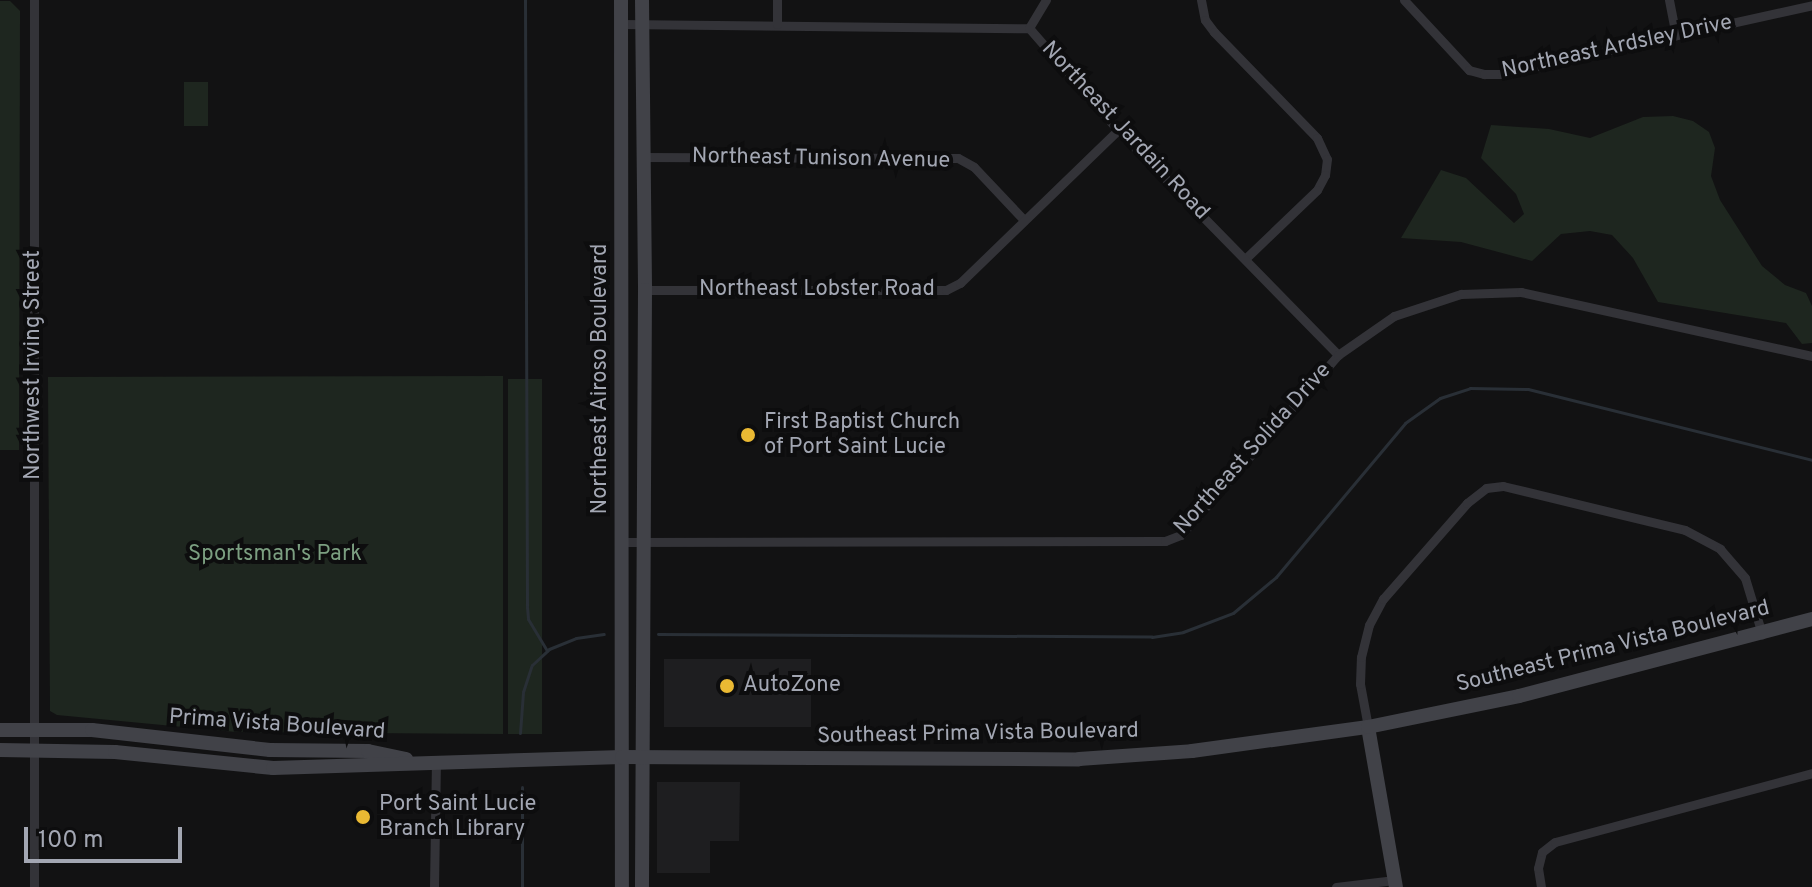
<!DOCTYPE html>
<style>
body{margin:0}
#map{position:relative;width:1812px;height:887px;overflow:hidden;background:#121213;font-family:Overpass,sans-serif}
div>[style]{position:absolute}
.built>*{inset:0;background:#1e1e20;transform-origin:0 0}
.green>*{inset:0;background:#1e261f;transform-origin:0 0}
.stream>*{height:3px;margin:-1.5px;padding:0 1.5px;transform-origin:1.5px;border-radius:1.5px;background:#292f36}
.street>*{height:9px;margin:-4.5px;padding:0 4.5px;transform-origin:4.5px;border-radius:4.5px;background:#333338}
.secondary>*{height:14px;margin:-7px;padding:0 7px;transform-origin:7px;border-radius:7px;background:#414248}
.dots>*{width:22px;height:22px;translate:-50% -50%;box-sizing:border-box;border:4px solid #0d0d0e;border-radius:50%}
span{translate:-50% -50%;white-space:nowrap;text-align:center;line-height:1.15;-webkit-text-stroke:8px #0d0d0e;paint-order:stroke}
.street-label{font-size:22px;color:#a3a7b3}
.poi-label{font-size:22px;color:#a3a7b3}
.left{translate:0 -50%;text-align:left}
.park-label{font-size:22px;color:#7b9e80}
.scale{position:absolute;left:24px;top:827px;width:158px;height:36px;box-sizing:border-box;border:4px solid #a3a7b3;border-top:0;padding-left:10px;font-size:24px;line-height:28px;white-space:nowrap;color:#a3a7b3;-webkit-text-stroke:6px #0d0d0e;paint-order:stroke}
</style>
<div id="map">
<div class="built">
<i style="left:664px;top:659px;width:147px;height:68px"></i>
<i style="clip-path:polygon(657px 782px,740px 782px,739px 841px,710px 841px,710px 873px,657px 873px)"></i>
</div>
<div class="green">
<i style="clip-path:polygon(0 1px,10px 1px,20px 11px,19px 450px,0 450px)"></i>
<i style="left:184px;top:82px;width:24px;height:44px"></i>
<i style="clip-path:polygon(1673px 116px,1693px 121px,1709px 132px,1715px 148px,1711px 176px,1720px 200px,1762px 266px,1785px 285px,1806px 293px,1812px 306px,1812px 343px,1802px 344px,1786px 323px,1658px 302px,1633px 258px,1612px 235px,1590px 231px,1561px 234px,1532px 261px,1461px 242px,1401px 238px,1441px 170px,1466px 178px,1514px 223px,1524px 214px,1516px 194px,1481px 158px,1491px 125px,1549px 129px,1590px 138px,1643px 117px)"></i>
<i style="clip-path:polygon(503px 376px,503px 734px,236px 732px,57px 715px,50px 711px,48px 377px)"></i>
<i style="left:508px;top:379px;width:34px;height:355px"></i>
</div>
<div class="stream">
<i style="left:525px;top:0;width:607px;rotate:89.81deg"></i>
<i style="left:527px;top:607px;width:12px;rotate:85deg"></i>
<i style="left:528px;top:619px;width:37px;rotate:59deg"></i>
<i style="left:658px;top:634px;width:494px;rotate:0.3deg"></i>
<i style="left:1152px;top:637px;width:31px;rotate:-9deg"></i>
<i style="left:1183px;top:632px;width:53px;rotate:-20.8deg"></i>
<i style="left:1233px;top:613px;width:56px;rotate:-39.9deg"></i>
<i style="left:1276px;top:577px;width:201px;rotate:-50deg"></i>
<i style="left:1405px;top:423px;width:43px;rotate:-35.5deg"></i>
<i style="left:1440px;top:398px;width:32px;rotate:-18deg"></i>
<i style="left:1470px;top:388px;width:58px;rotate:1deg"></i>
<i style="left:1528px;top:389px;width:293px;rotate:14deg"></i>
<i style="left:520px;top:733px;width:41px;rotate:-85.8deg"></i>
<i style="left:523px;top:692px;width:28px;rotate:-72deg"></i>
<i style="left:532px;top:665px;width:23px;rotate:-43deg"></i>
<i style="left:549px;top:649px;width:29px;rotate:-22deg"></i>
<i style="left:576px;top:638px;width:28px;rotate:-8deg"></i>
<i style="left:522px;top:787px;width:100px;rotate:90deg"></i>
</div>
<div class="street">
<i style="left:34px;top:0;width:887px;rotate:90deg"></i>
<i style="left:1201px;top:0;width:20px;rotate:79deg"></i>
<i style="left:1205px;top:20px;width:15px;rotate:53deg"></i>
<i style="left:1214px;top:32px;width:148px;rotate:45.8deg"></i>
<i style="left:1317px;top:138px;width:23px;rotate:65deg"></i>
<i style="left:1327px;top:159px;width:16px;rotate:97deg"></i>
<i style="left:1325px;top:175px;width:17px;rotate:118deg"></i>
<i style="left:1317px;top:190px;width:98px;rotate:136.2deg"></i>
<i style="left:1404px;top:0;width:96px;rotate:47.1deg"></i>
<i style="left:1469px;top:70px;width:16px;rotate:15deg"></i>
<i style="left:1484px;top:74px;width:18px"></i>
<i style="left:1502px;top:74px;width:318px;rotate:-12.5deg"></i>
<i style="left:1669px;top:0;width:36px;rotate:79deg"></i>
<i style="left:621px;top:24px;width:408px;rotate:0.6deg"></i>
<i style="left:1029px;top:28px;width:135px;rotate:48.9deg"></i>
<i style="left:1118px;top:130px;width:315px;rotate:45.6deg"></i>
<i style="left:777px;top:24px;width:24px;rotate:-90deg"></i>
<i style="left:1029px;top:28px;width:33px;rotate:-59deg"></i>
<i style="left:642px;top:157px;width:316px;rotate:0.2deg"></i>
<i style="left:958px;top:158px;width:18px;rotate:29deg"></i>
<i style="left:974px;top:167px;width:73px;rotate:46.7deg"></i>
<i style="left:645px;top:290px;width:301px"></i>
<i style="left:946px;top:290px;width:16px;rotate:-27deg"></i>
<i style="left:960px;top:283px;width:220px;rotate:-44.1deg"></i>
<i style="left:622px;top:542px;width:543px;rotate:-0.11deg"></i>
<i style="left:1165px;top:541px;width:17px;rotate:-21deg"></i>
<i style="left:1181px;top:535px;width:239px;rotate:-48.9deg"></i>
<i style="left:1338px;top:355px;width:68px;rotate:-34.9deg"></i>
<i style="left:1394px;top:316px;width:71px;rotate:-18.2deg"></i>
<i style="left:1461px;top:294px;width:60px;rotate:-1.9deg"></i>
<i style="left:1521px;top:292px;width:298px;rotate:12.4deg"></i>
<i style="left:1368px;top:727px;width:44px;rotate:-100.5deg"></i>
<i style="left:1360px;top:684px;width:27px;rotate:-88deg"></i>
<i style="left:1361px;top:657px;width:33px;rotate:-76deg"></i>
<i style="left:1369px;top:625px;width:30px;rotate:-62deg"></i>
<i style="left:1383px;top:599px;width:128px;rotate:-48.8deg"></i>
<i style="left:1467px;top:503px;width:24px;rotate:-38deg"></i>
<i style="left:1486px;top:488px;width:17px;rotate:-7deg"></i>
<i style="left:1503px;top:486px;width:187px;rotate:13.6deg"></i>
<i style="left:1685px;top:530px;width:40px;rotate:28deg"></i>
<i style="left:1720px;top:549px;width:38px;rotate:49deg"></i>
<i style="left:1745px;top:578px;width:59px;rotate:73.1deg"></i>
<i style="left:434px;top:887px;width:126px;rotate:-89.1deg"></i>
<i style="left:1336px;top:887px;width:59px;rotate:-6.8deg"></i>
<i style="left:1541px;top:887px;width:19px;rotate:-99deg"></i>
<i style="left:1538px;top:868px;width:16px;rotate:-76deg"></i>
<i style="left:1542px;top:852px;width:16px;rotate:-38deg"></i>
<i style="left:1555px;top:842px;width:266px;rotate:-15deg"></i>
</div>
<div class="secondary">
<i style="left:621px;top:0;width:887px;rotate:89.94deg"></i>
<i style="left:642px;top:0;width:290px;rotate:89.4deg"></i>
<i style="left:645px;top:290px;width:597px;rotate:90.29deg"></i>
<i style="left:1368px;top:727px;width:162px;rotate:80.1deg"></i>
<i style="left:0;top:730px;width:92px"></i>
<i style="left:92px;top:730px;width:179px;rotate:6.4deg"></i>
<i style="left:270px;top:750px;width:98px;rotate:0.6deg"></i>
<i style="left:368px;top:751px;width:39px;rotate:12deg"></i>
<i style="left:0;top:750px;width:115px;rotate:1deg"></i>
<i style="left:115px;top:752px;width:159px;rotate:5.8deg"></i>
<i style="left:273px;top:768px;width:349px;rotate:-1.8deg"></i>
<i style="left:622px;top:757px;width:457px;rotate:0.3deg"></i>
<i style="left:1079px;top:759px;width:113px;rotate:-4deg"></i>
<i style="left:1192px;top:751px;width:178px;rotate:-7.8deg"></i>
<i style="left:1368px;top:727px;width:154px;rotate:-11.6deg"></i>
<i style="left:1519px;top:696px;width:303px;rotate:-14.7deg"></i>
</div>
<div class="dots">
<i style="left:748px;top:435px;background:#eab933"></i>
<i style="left:727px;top:686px;background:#eab933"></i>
<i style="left:363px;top:817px;background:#eab933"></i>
</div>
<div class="street-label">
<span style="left:1617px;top:47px;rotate:-12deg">Northeast Ardsley Drive</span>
<span style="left:1125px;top:131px;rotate:47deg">Northeast Jardain Road</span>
<span style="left:821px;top:159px;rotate:1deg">Northeast Tunison Avenue</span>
<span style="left:817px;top:290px">Northeast Lobster Road</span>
<span style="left:34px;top:365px;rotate:-90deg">Northwest Irving Street</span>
<span style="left:601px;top:379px;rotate:-90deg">Northeast Airoso Boulevard</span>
<span style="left:1253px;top:449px;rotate:-48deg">Northeast Solida Drive</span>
<span style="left:1613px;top:647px;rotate:-14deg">Southeast Prima Vista Boulevard</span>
<span style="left:277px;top:725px;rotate:4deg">Prima Vista Boulevard</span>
<span style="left:978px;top:734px;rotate:-1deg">Southeast Prima Vista Boulevard</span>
</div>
<div class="poi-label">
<span class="left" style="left:764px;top:435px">First Baptist Church<br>of Port Saint Lucie</span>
<span class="left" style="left:743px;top:686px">AutoZone</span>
<span class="left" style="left:379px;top:817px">Port Saint Lucie<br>Branch Library</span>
</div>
<div class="park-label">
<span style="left:275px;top:555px">Sportsman's Park</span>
</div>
<div class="scale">100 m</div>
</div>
